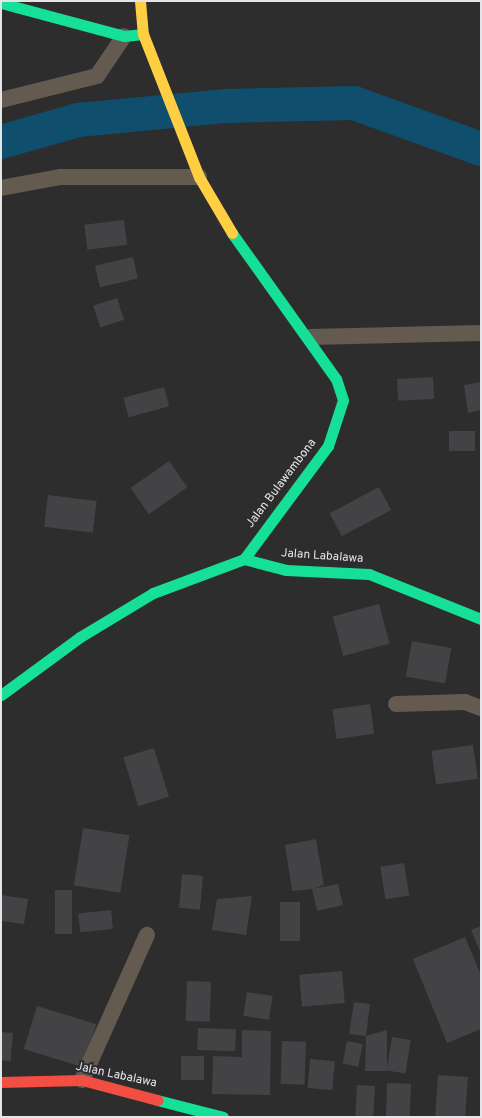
<!DOCTYPE html>
<style>
body{margin:0}
#map{position:relative;width:482px;height:1118px;overflow:hidden;background:#2d2d2e;font-family:Overpass,sans-serif}
div>[style]{position:absolute}
.river>*{height:34px;margin:-17px;padding:0 17px;transform-origin:17px;border-radius:17px;background:#0f4e6c}
.building>*{inset:0;background:#434244;transform-origin:0 0}
.street>*{height:16px;margin:-8px;padding:0 8px;transform-origin:8px;border-radius:8px;background:#645a4f}
.fast>*{height:11px;margin:-5.5px;padding:0 5.5px;transform-origin:5.5px;border-radius:5.5px;background:#16e098}
.slow>*{height:11px;margin:-5.5px;padding:0 5.5px;transform-origin:5.5px;border-radius:5.5px;background:#ffcf43}
.jam>*{height:11px;margin:-5.5px;padding:0 5.5px;transform-origin:5.5px;border-radius:5.5px;background:#f24e42}
span{translate:-50% -50%;white-space:nowrap;text-align:center;line-height:1.15;-webkit-text-stroke:4px #2d2c2f;paint-order:stroke}
.street-label{font-size:12px;color:#e5e4e7}
.frame{position:absolute;inset:0;border:2px solid #e5e4e7;pointer-events:none}
</style>
<div id="map">
<div class="river">
<i style="left:1px;top:142px;width:80px;rotate:-15.9deg"></i>
<i style="left:78px;top:120px;width:150px;rotate:-5.4deg"></i>
<i style="left:227px;top:106px;width:127px;rotate:-1.4deg"></i>
<i style="left:354px;top:103px;width:135px;rotate:19.9deg"></i>
</div>
<div class="building">
<i style="left:124px;top:220px;width:25px;height:40px;rotate:83deg"></i>
<i style="left:133px;top:257px;width:22px;height:39px;rotate:77deg"></i>
<i style="left:117px;top:298px;width:23px;height:25px;rotate:72deg"></i>
<i style="left:433px;top:377px;width:22px;height:36px;rotate:87deg"></i>
<i style="clip-path:polygon(481px 382px,481px 410px,468px 413px,464px 385px)"></i>
<i style="left:164px;top:387px;width:20px;height:42px;rotate:75deg"></i>
<i style="left:475px;top:431px;width:20px;height:26px;rotate:90deg"></i>
<i style="left:169px;top:461px;width:32px;height:47px;rotate:55deg"></i>
<i style="left:379px;top:487px;width:26px;height:56px;rotate:62deg"></i>
<i style="left:48px;top:495px;width:49px;height:32px;rotate:7deg"></i>
<i style="left:379px;top:604px;width:41px;height:48px;rotate:75deg"></i>
<i style="left:412px;top:641px;width:40px;height:36px;rotate:10deg"></i>
<i style="left:370px;top:704px;width:30px;height:38px;rotate:82deg"></i>
<i style="left:473px;top:745px;width:34px;height:42px;rotate:82deg"></i>
<i style="left:154px;top:748px;width:51px;height:32px;rotate:73deg"></i>
<i style="left:83px;top:828px;width:47px;height:58px;rotate:9deg"></i>
<i style="clip-path:polygon(316px 839px,324px 885px,312px 889px,338px 884px,343px 905px,317px 911px,312px 889px,292px 891px,285px 845px)"></i>
<i style="left:404px;top:863px;width:33px;height:24px;rotate:81deg"></i>
<i style="left:182px;top:874px;width:21px;height:34px;rotate:5deg"></i>
<i style="left:55px;top:890px;width:17px;height:44px"></i>
<i style="clip-path:polygon(1px 895px,28px 899px,24px 924px,1px 921px)"></i>
<i style="clip-path:polygon(252px 896px,246px 935px,212px 930px,217px 899px)"></i>
<i style="left:300px;top:902px;width:39px;height:20px;rotate:90deg"></i>
<i style="left:111px;top:910px;width:19px;height:33px;rotate:84deg"></i>
<i style="clip-path:polygon(481px 926px,481px 954px,471px 930px)"></i>
<i style="clip-path:polygon(465px 937px,481px 975px,481px 1029px,447px 1043px,413px 959px)"></i>
<i style="left:342px;top:971px;width:32px;height:43px;rotate:85deg"></i>
<i style="left:187px;top:981px;width:24px;height:40px;rotate:2deg"></i>
<i style="left:247px;top:992px;width:26px;height:24px;rotate:9deg"></i>
<i style="clip-path:polygon(354px 1002px,370px 1004px,366px 1036px,387px 1030px,387px 1071px,365px 1071px,366px 1036px,349px 1034px)"></i>
<i style="left:37px;top:1006px;width:62px;height:45px;rotate:17deg"></i>
<i style="left:198px;top:1028px;width:38px;height:22px;rotate:2deg"></i>
<i style="clip-path:polygon(242px 1030px,271px 1031px,270px 1095px,212px 1094px,213px 1056px,242px 1057px)"></i>
<i style="left:1px;top:1032px;width:12px;height:28px;rotate:5deg"></i>
<i style="left:392px;top:1037px;width:19px;height:34px;rotate:9deg"></i>
<i style="left:282px;top:1041px;width:24px;height:43px;rotate:2deg"></i>
<i style="left:347px;top:1041px;width:16px;height:23px;rotate:11deg"></i>
<i style="left:181px;top:1056px;width:23px;height:24px"></i>
<i style="left:310px;top:1059px;width:25px;height:29px;rotate:5deg"></i>
<i style="left:438px;top:1075px;width:30px;height:42px;rotate:4deg"></i>
<i style="left:387px;top:1083px;width:24px;height:34px;rotate:2deg"></i>
<i style="left:357px;top:1085px;width:18px;height:32px;rotate:3deg"></i>
</div>
<div class="street">
<i style="left:1px;top:100px;width:99px;rotate:-14deg"></i>
<i style="left:97px;top:76px;width:48px;rotate:-56deg"></i>
<i style="left:1px;top:188px;width:61px;rotate:-10.4deg"></i>
<i style="left:61px;top:177px;width:138px"></i>
<i style="left:310px;top:337px;width:171px;rotate:-1.3deg"></i>
<i style="left:396px;top:704px;width:69px;rotate:-1.7deg"></i>
<i style="left:465px;top:702px;width:17px;rotate:21deg"></i>
<i style="left:82px;top:1080px;width:159px;rotate:-65.9deg"></i>
</div>
<div class="fast">
<i style="left:1px;top:3px;width:127px;rotate:15deg"></i>
<i style="left:124px;top:36px;width:19px;rotate:-6deg"></i>
<i style="left:244px;top:559px;width:43px;rotate:14.7deg"></i>
<i style="left:286px;top:570px;width:83px;rotate:2.8deg"></i>
<i style="left:369px;top:574px;width:121px;rotate:21.9deg"></i>
<i style="left:1px;top:695px;width:98px;rotate:-36.3deg"></i>
<i style="left:80px;top:637px;width:85px;rotate:-31.1deg"></i>
<i style="left:153px;top:593px;width:97px;rotate:-20.5deg"></i>
<i style="left:244px;top:559px;width:141px;rotate:-53.4deg"></i>
<i style="left:328px;top:446px;width:48px;rotate:-71.9deg"></i>
<i style="left:343px;top:400px;width:22px;rotate:-108deg"></i>
<i style="left:336px;top:379px;width:179px;rotate:-125.5deg"></i>
<i style="left:157px;top:1100px;width:68px;rotate:14.4deg"></i>
</div>
<div class="slow">
<i style="left:140px;top:1px;width:33px;rotate:85deg"></i>
<i style="left:143px;top:34px;width:154px;rotate:68.6deg"></i>
<i style="left:199px;top:177px;width:65px;rotate:59.5deg"></i>
</div>
<div class="jam">
<i style="left:1px;top:1082px;width:81px;rotate:-1.4deg"></i>
<i style="left:82px;top:1080px;width:78px;rotate:14.9deg"></i>
</div>
<div class="street-label">
<span style="left:282px;top:484px;rotate:-53deg">Jalan Bulawambona</span>
<span style="left:322px;top:557px;rotate:4deg">Jalan Labalawa</span>
<span style="left:116px;top:1076px;rotate:12deg">Jalan Labalawa</span>
</div>
<div class="frame"></div>
</div>
